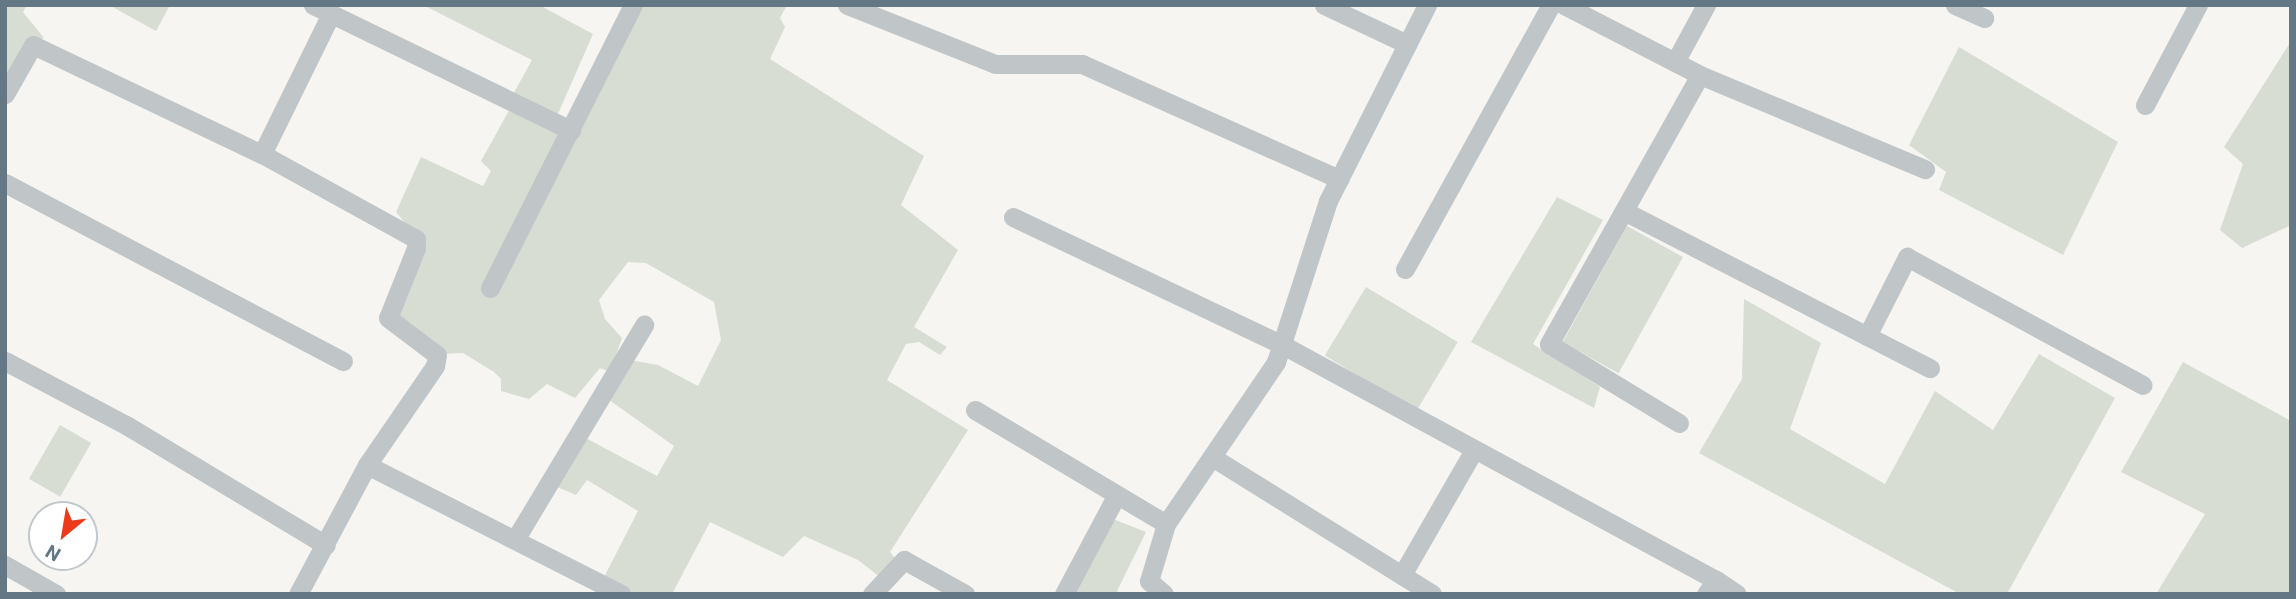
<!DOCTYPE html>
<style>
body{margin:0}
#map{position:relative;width:2296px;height:599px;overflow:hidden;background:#f6f5f1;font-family:Roboto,sans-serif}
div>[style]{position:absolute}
.green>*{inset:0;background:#d7ddd2;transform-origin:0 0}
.street>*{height:19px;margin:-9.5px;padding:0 9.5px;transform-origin:9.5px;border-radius:9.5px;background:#c0c6c8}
span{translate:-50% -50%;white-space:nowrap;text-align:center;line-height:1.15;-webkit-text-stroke:7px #fff;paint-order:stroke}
.frame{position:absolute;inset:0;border:7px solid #637884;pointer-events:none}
.north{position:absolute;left:28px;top:501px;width:70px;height:70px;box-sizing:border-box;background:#fff;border:2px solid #c1c9ce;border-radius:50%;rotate:210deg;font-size:19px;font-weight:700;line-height:28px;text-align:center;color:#637884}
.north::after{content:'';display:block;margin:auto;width:24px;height:32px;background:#ed3a1a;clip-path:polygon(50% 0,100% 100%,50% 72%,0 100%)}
</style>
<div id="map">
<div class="green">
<i style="clip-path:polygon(5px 5px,27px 5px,23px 12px,44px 38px,31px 44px,5px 83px)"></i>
<i style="clip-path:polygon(109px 5px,170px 5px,156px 31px)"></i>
<i style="clip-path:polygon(423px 5px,539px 5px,593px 34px,557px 116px,511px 98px,532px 60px)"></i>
<i style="clip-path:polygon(635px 5px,787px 5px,780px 18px,785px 27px,770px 59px,924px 156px,901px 205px,958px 250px,914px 327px,947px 347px,940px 355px,919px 342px,906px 344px,887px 380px,968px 430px,890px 552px,898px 562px,880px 577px,858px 560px,804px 536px,783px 557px,710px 522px,672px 594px,630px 594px,603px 579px,638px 511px,587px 480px,576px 495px,550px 484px,580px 435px,657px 476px,674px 446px,605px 397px,630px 360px,658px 365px,698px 386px,721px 340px,714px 302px,646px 263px,628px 262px,599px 300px,605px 319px,622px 338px,610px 372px,600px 368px,575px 398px,547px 384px,529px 399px,501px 391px,501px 379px,494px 372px,463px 353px,440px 354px,394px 323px,419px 240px,396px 212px,421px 157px,483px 186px,491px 171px,481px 161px,511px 107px,564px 132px)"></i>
<i style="clip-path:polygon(2291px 41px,2291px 225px,2242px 248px,2220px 230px,2243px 164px,2224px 147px)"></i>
<i style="clip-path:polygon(1959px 47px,2118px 142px,2063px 255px,1939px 190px,1946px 172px,1909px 145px)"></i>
<i style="clip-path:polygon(1557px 197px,1603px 220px,1533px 344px,1600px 387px,1594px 408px,1471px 342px)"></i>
<i style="left:1627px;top:226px;width:64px;height:133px;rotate:29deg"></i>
<i style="left:1366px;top:287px;width:107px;height:80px;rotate:31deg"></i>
<i style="clip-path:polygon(1744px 299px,1821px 343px,1790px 429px,1885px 484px,1935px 391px,1993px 430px,2039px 354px,2115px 398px,2007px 594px,1960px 594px,1699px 453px,1742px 379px)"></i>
<i style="clip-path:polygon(2183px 362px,2291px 421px,2291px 594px,2156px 594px,2205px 514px,2121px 472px)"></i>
<i style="left:60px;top:425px;width:36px;height:62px;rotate:30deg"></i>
<i style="clip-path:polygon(1113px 519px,1146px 532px,1117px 591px,1121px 594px,1072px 594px)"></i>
</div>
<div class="street">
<i style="left:313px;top:5px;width:287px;rotate:25.9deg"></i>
<i style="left:847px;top:5px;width:159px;rotate:21.7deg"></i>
<i style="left:995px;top:64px;width:87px"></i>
<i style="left:1082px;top:64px;width:282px;rotate:24.1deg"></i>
<i style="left:1324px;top:5px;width:92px;rotate:25.2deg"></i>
<i style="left:1564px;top:5px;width:153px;rotate:27.2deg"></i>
<i style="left:1700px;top:75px;width:244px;rotate:22.7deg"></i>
<i style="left:1955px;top:5px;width:32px;rotate:24deg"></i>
<i style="left:1675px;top:62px;width:65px;rotate:-61.5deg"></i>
<i style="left:5px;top:94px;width:56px;rotate:-60.3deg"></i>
<i style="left:33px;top:45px;width:254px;rotate:25.5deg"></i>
<i style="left:262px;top:154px;width:176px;rotate:28.9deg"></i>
<i style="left:416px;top:239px;width:9px;rotate:90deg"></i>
<i style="left:416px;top:248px;width:75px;rotate:111.8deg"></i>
<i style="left:388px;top:318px;width:61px;rotate:37.1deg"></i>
<i style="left:437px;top:355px;width:11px;rotate:100deg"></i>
<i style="left:435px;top:366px;width:120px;rotate:124.5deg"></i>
<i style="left:367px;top:465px;width:146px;rotate:118.1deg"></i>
<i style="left:2145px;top:105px;width:113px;rotate:-62.1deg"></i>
<i style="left:262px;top:154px;width:156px;rotate:-63.8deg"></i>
<i style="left:5px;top:183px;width:382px;rotate:27.8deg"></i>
<i style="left:1624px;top:211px;width:344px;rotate:27.2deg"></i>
<i style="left:1013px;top:217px;width:297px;rotate:25.4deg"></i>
<i style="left:1281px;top:344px;width:495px;rotate:28.5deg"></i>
<i style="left:1405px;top:269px;width:302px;rotate:-61.1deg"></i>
<i style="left:490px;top:288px;width:317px;rotate:-63.2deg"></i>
<i style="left:1867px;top:336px;width:89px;rotate:-63.1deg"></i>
<i style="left:1907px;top:257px;width:268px;rotate:28.5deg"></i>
<i style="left:5px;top:361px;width:137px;rotate:27.9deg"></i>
<i style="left:126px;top:425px;width:233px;rotate:31deg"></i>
<i style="left:975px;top:410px;width:222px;rotate:30.8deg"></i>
<i style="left:1679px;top:423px;width:152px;rotate:-148.7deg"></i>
<i style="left:1549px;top:344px;width:308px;rotate:-60.7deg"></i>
<i style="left:1212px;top:457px;width:259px;rotate:31.9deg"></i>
<i style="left:367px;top:465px;width:285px;rotate:26.9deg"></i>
<i style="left:516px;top:538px;width:249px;rotate:-59deg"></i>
<i style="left:5px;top:565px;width:59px;rotate:29.6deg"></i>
<i style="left:1402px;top:575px;width:144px;rotate:-60.1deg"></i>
<i style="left:872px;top:594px;width:47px;rotate:-46.7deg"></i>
<i style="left:904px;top:560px;width:70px;rotate:29.1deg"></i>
<i style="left:1064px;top:594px;width:111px;rotate:-62deg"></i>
<i style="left:1164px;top:594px;width:20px;rotate:-139deg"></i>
<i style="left:1149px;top:581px;width:59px;rotate:-73.4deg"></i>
<i style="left:1166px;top:524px;width:196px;rotate:-55.8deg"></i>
<i style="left:1276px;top:362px;width:169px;rotate:-72.1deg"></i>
<i style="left:1328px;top:201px;width:220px;rotate:-63.2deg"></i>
<i style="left:1706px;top:594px;width:17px;rotate:-54deg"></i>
<i style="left:1716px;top:580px;width:25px;rotate:34deg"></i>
</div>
<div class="frame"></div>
<div class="north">N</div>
</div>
